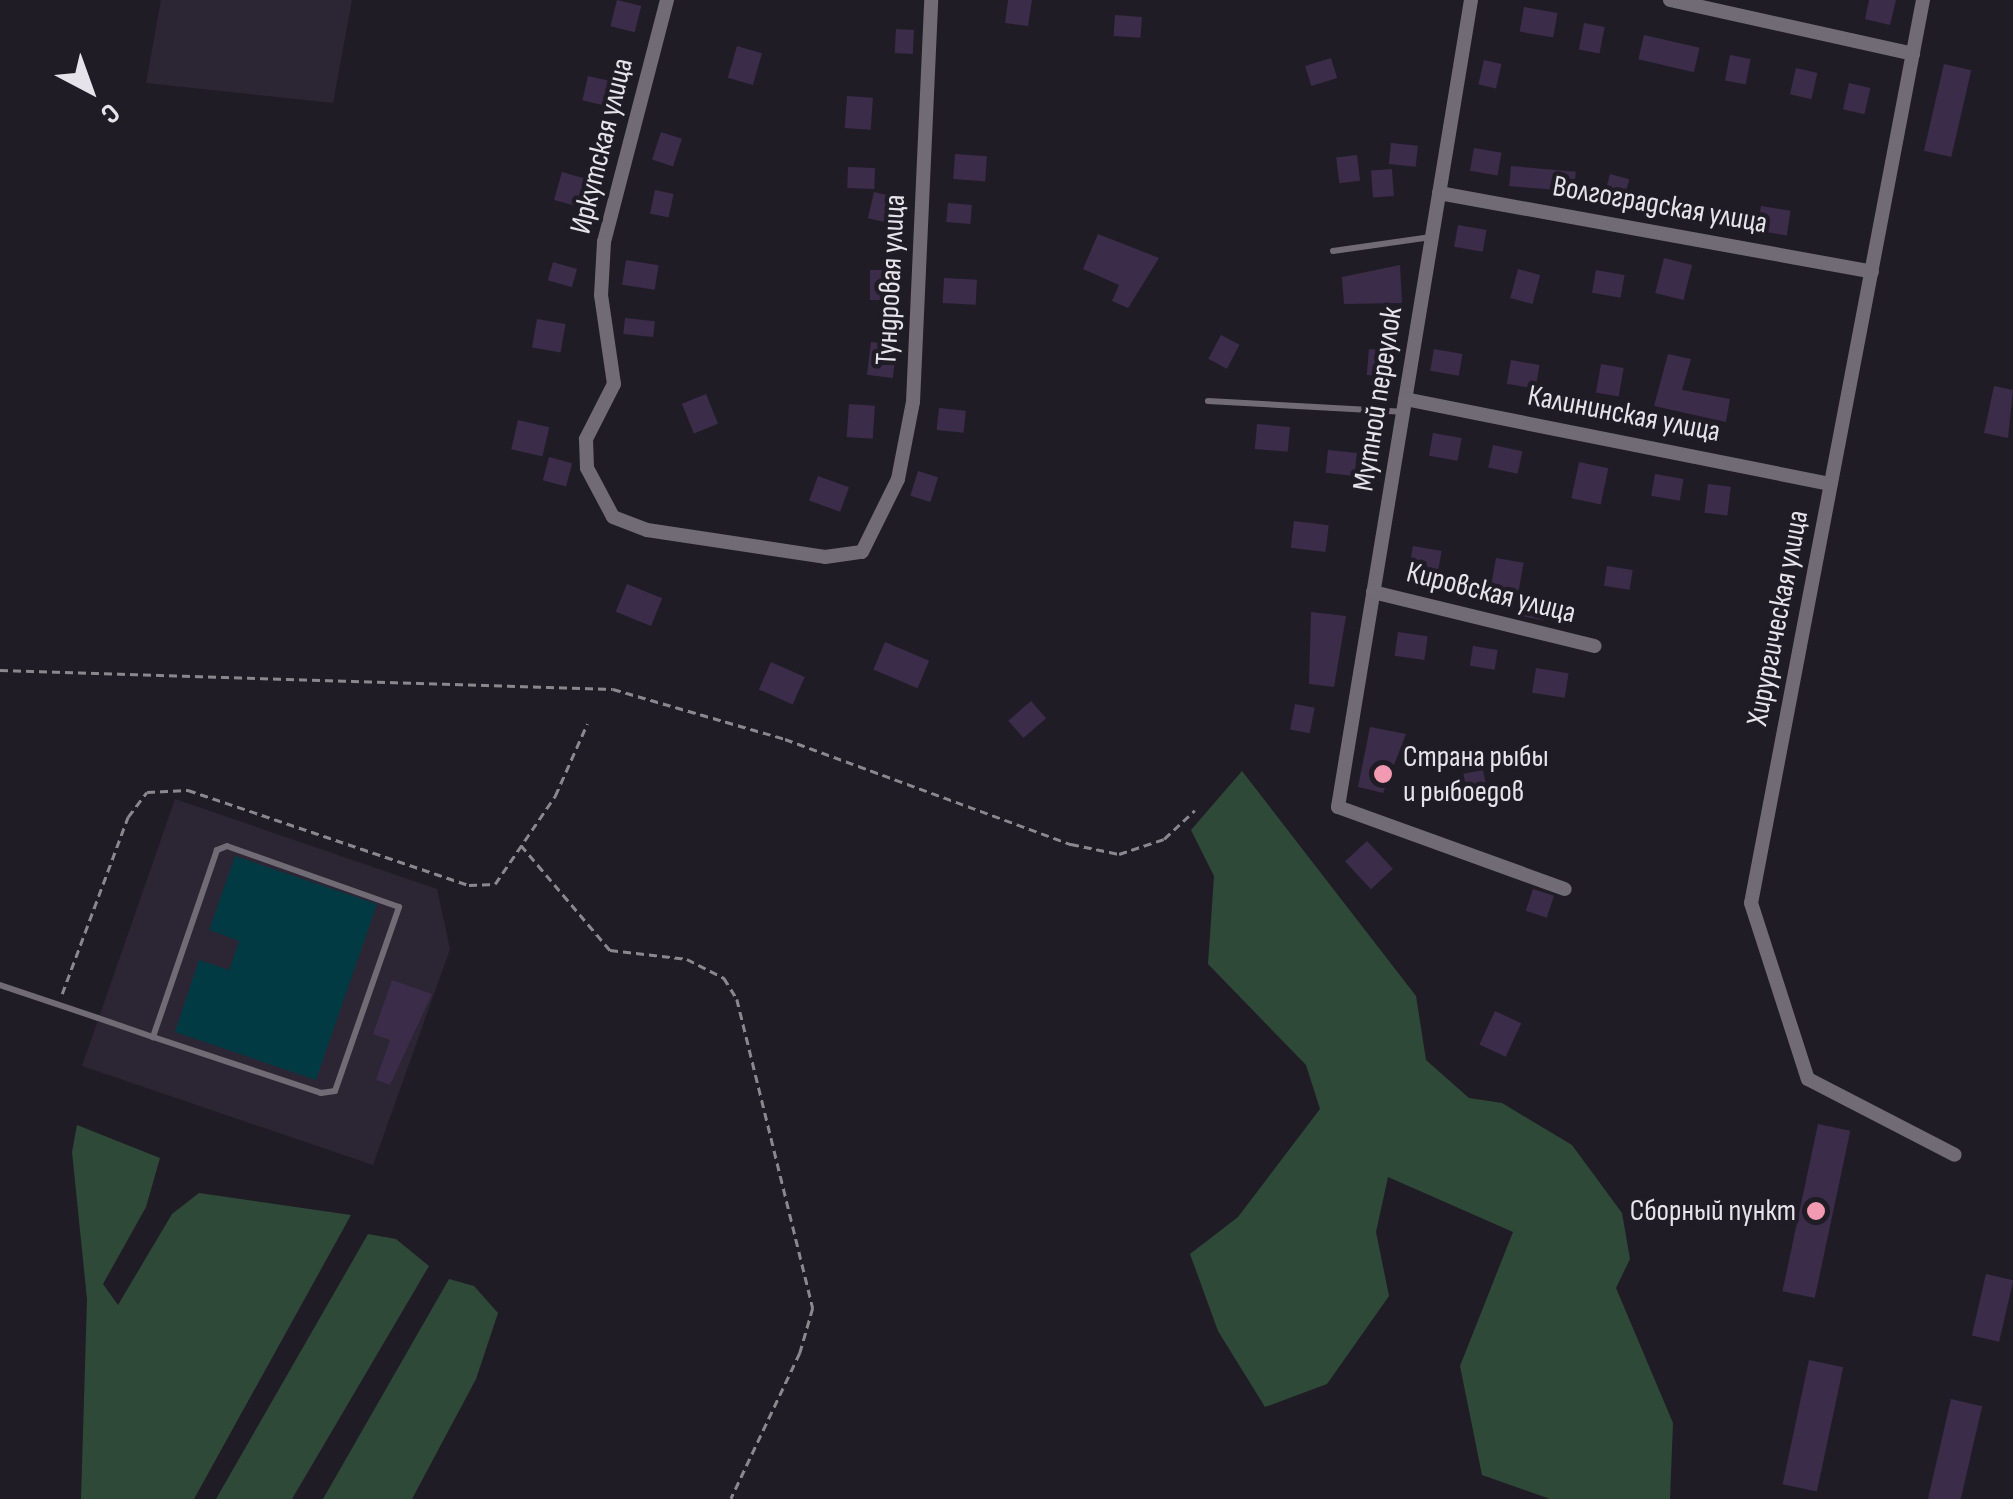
<!DOCTYPE html>
<meta charset="utf-8">
<style>
body{margin:0}
#map{position:relative;width:2013px;height:1499px;overflow:hidden;background:#201c25;font-family:"Sofia Sans Condensed",sans-serif}
div>[style]{position:absolute}
.built>*{inset:0;background:#2c2533}
.green>*{inset:0;background:#2e4937}
.water>*{inset:0;background:#023a44}
.building>*{inset:0;background:#3b2c4a;transform-origin:0 0}
.path>*{height:2.5px;margin-top:-1.25px;transform-origin:0;background:repeating-linear-gradient(90deg,#8a878f 0 8px,transparent 0 13px)}
.service>*{height:6px;margin:-3px;padding:0 3px;transform-origin:3px;border-radius:3px;background:#706b75}
.minor>*{height:14px;margin:-7px;padding:0 7px;transform-origin:7px;border-radius:7px;background:#706b75}
.dots>*{width:28px;height:28px;translate:-50% -50%;box-sizing:border-box;border:5px solid #201c25;border-radius:50%}
span{translate:-50% -50%;white-space:nowrap;text-align:center;line-height:1.15;-webkit-text-stroke:9px #201c25;paint-order:stroke}
.street-label{font-size:30px;color:#e6e4ea}
.poi-label{font-size:30px;color:#e6e4ea}
.left{translate:0 -50%;text-align:left}
.right{translate:-100% -50%;text-align:right}
.north{position:absolute;left:40px;top:40px;width:100px;height:100px;-webkit-text-stroke:8px #201c25;paint-order:stroke;rotate:139deg;font-size:28px;font-weight:700;line-height:40px;text-align:center;color:#e6e4ea}
.north::after{content:'';display:block;margin:auto;width:35px;height:45px;background:#e6e4ea;clip-path:polygon(50% 0,100% 100%,50% 72%,0 100%)}
</style>
<div id="map">
<div class="built">
<i style="clip-path:polygon(161px 0,352px 0,333px 103px,146px 83px)"></i>
<i style="clip-path:polygon(175px 799px,437px 889px,450px 949px,373px 1165px,82px 1066px)"></i>
</div>
<div class="green">
<i style="clip-path:polygon(1242px 771px,1416px 996px,1426px 1060px,1469px 1098px,1502px 1103px,1572px 1145px,1622px 1213px,1630px 1259px,1616px 1288px,1673px 1423px,1670px 1499px,1550px 1499px,1482px 1475px,1460px 1366px,1513px 1232px,1388px 1177px,1376px 1232px,1389px 1296px,1327px 1384px,1265px 1407px,1218px 1331px,1190px 1254px,1238px 1217px,1320px 1109px,1306px 1065px,1208px 964px,1214px 876px,1191px 830px)"></i>
<i style="clip-path:polygon(77px 1125px,160px 1158px,146px 1207px,103px 1284px,118px 1305px,172px 1214px,199px 1193px,351px 1215px,194px 1499px,81px 1499px,87px 1299px,72px 1152px)"></i>
<i style="clip-path:polygon(368px 1234px,396px 1239px,429px 1266px,292px 1499px,216px 1499px)"></i>
<i style="clip-path:polygon(449px 1279px,474px 1286px,498px 1313px,476px 1379px,412px 1499px,323px 1499px)"></i>
</div>
<div class="water">
<i style="clip-path:polygon(235px 856px,377px 904px,316px 1080px,175px 1032px,199px 960px,229px 970px,239px 941px,209px 930px)"></i>
</div>
<div class="building">
<i style="left:617px;top:0;width:25px;height:27px;rotate:14deg"></i>
<i style="clip-path:polygon(1008px 0,1032px 0,1028px 26px,1005px 23px)"></i>
<i style="clip-path:polygon(1869px 0,1896px 0,1890px 25px,1865px 19px)"></i>
<i style="left:1524px;top:7px;width:34px;height:25px;rotate:10deg"></i>
<i style="left:1115px;top:15px;width:27px;height:21px;rotate:4deg"></i>
<i style="left:1584px;top:23px;width:21px;height:27px;rotate:11deg"></i>
<i style="left:896px;top:29px;width:18px;height:24px;rotate:3deg"></i>
<i style="left:1644px;top:35px;width:57px;height:25px;rotate:13deg"></i>
<i style="left:737px;top:46px;width:26px;height:33px;rotate:16deg"></i>
<i style="left:1730px;top:55px;width:21px;height:26px;rotate:11deg"></i>
<i style="left:1331px;top:58px;width:21px;height:27px;rotate:73deg"></i>
<i style="left:1484px;top:60px;width:18px;height:25px;rotate:13deg"></i>
<i style="left:1944px;top:64px;width:28px;height:89px;rotate:13deg"></i>
<i style="left:1796px;top:68px;width:22px;height:27px;rotate:13deg"></i>
<i style="left:588px;top:76px;width:27px;height:25px;rotate:13deg"></i>
<i style="left:1849px;top:83px;width:22px;height:27px;rotate:13deg"></i>
<i style="left:847px;top:96px;width:26px;height:32px;rotate:4deg"></i>
<i style="left:661px;top:132px;width:22px;height:29px;rotate:18deg"></i>
<i style="left:1391px;top:143px;width:27px;height:21px;rotate:6deg"></i>
<i style="left:1474px;top:148px;width:28px;height:23px;rotate:10deg"></i>
<i style="left:955px;top:154px;width:32px;height:25px;rotate:4deg"></i>
<i style="left:1357px;top:155px;width:26px;height:21px;rotate:83deg"></i>
<i style="left:1511px;top:166px;width:65px;height:20px;rotate:5deg"></i>
<i style="left:848px;top:167px;width:27px;height:21px;rotate:2deg"></i>
<i style="left:1392px;top:169px;width:27px;height:21px;rotate:86deg"></i>
<i style="left:562px;top:172px;width:29px;height:29px;rotate:16deg"></i>
<i style="left:1610px;top:174px;width:20px;height:24px;rotate:15deg"></i>
<i style="left:655px;top:190px;width:19px;height:24px;rotate:12deg"></i>
<i style="left:874px;top:192px;width:22px;height:27px;rotate:13deg"></i>
<i style="left:948px;top:203px;width:24px;height:19px;rotate:5deg"></i>
<i style="left:1761px;top:206px;width:30px;height:25px;rotate:9deg"></i>
<i style="left:1458px;top:225px;width:29px;height:22px;rotate:10deg"></i>
<i style="clip-path:polygon(1098px 234px,1159px 258px,1128px 308px,1112px 301px,1119px 285px,1083px 269px)"></i>
<i style="left:1664px;top:258px;width:29px;height:36px;rotate:14deg"></i>
<i style="left:626px;top:260px;width:33px;height:25px;rotate:9deg"></i>
<i style="left:553px;top:262px;width:25px;height:19px;rotate:16deg"></i>
<i style="clip-path:polygon(1400px 265px,1402px 303px,1344px 304px,1342px 277px)"></i>
<i style="left:1518px;top:269px;width:23px;height:30px;rotate:15deg"></i>
<i style="left:870px;top:270px;width:23px;height:30px"></i>
<i style="left:1596px;top:270px;width:29px;height:23px;rotate:10deg"></i>
<i style="left:944px;top:278px;width:33px;height:25px;rotate:3deg"></i>
<i style="left:625px;top:318px;width:30px;height:16px;rotate:6deg"></i>
<i style="left:537px;top:319px;width:29px;height:29px;rotate:10deg"></i>
<i style="left:1221px;top:335px;width:21px;height:27px;rotate:28deg"></i>
<i style="left:871px;top:342px;width:26px;height:33px;rotate:7deg"></i>
<i style="left:1369px;top:349px;width:21px;height:26px;rotate:5deg"></i>
<i style="left:1434px;top:349px;width:29px;height:22px;rotate:10deg"></i>
<i style="clip-path:polygon(1668px 354px,1691px 359px,1682px 390px,1730px 399px,1726px 422px,1654px 406px)"></i>
<i style="left:1511px;top:360px;width:29px;height:24px;rotate:10deg"></i>
<i style="left:1601px;top:364px;width:23px;height:29px;rotate:10deg"></i>
<i style="clip-path:polygon(1994px 386px,2013px 390px,2008px 438px,1984px 433px)"></i>
<i style="left:706px;top:394px;width:32px;height:26px;rotate:68deg"></i>
<i style="left:849px;top:404px;width:26px;height:33px;rotate:4deg"></i>
<i style="left:939px;top:408px;width:27px;height:22px;rotate:6deg"></i>
<i style="left:518px;top:420px;width:32px;height:30px;rotate:13deg"></i>
<i style="left:1257px;top:424px;width:33px;height:25px;rotate:5deg"></i>
<i style="left:1433px;top:433px;width:29px;height:23px;rotate:10deg"></i>
<i style="left:1493px;top:445px;width:30px;height:23px;rotate:12deg"></i>
<i style="left:1328px;top:450px;width:29px;height:23px;rotate:6deg"></i>
<i style="left:549px;top:457px;width:24px;height:24px;rotate:15deg"></i>
<i style="left:1579px;top:462px;width:30px;height:37px;rotate:12deg"></i>
<i style="left:918px;top:471px;width:21px;height:26px;rotate:17deg"></i>
<i style="left:1655px;top:474px;width:29px;height:22px;rotate:10deg"></i>
<i style="left:818px;top:476px;width:33px;height:26px;rotate:20deg"></i>
<i style="left:1708px;top:484px;width:23px;height:29px;rotate:7deg"></i>
<i style="left:1294px;top:521px;width:35px;height:27px;rotate:7deg"></i>
<i style="left:1413px;top:546px;width:29px;height:22px;rotate:10deg"></i>
<i style="left:1496px;top:558px;width:28px;height:37px;rotate:10deg"></i>
<i style="left:1607px;top:566px;width:26px;height:20px;rotate:9deg"></i>
<i style="left:627px;top:584px;width:38px;height:30px;rotate:22deg"></i>
<i style="left:1523px;top:597px;width:25px;height:19px;rotate:11deg"></i>
<i style="clip-path:polygon(1311px 612px,1346px 616px,1334px 687px,1309px 684px)"></i>
<i style="left:1398px;top:632px;width:30px;height:24px;rotate:8deg"></i>
<i style="left:885px;top:642px;width:48px;height:30px;rotate:23deg"></i>
<i style="left:1473px;top:646px;width:25px;height:20px;rotate:9deg"></i>
<i style="left:771px;top:662px;width:37px;height:30px;rotate:24deg"></i>
<i style="left:1536px;top:668px;width:33px;height:25px;rotate:9deg"></i>
<i style="left:1031px;top:701px;width:23px;height:30px;rotate:49deg"></i>
<i style="left:1295px;top:704px;width:20px;height:26px;rotate:11deg"></i>
<i style="clip-path:polygon(1370px 727px,1406px 734px,1383px 793px,1358px 787px)"></i>
<i style="left:1483px;top:770px;width:25px;height:20px;rotate:79deg"></i>
<i style="left:1367px;top:841px;width:38px;height:30px;rotate:47deg"></i>
<i style="left:1533px;top:889px;width:22px;height:23px;rotate:18deg"></i>
<i style="clip-path:polygon(392px 980px,432px 994px,390px 1085px,376px 1080px,390px 1040px,373px 1034px)"></i>
<i style="left:1495px;top:1011px;width:29px;height:37px;rotate:25deg"></i>
<i style="left:1818px;top:1124px;width:33px;height:171px;rotate:12deg"></i>
<i style="left:1986px;top:1274px;width:28px;height:63px;rotate:13deg"></i>
<i style="left:1809px;top:1360px;width:35px;height:127px;rotate:12deg"></i>
<i style="left:1951px;top:1399px;width:32px;height:102px;rotate:13deg"></i>
</div>
<div class="path">
<i style="left:0;top:670px;width:613px;rotate:1.78deg"></i>
<i style="left:613px;top:689px;width:179px;rotate:16.2deg"></i>
<i style="left:785px;top:739px;width:305px;rotate:20.2deg"></i>
<i style="left:1071px;top:844px;width:49px;rotate:11.8deg"></i>
<i style="left:1119px;top:854px;width:47px;rotate:-18.4deg"></i>
<i style="left:1164px;top:839px;width:42px;rotate:-43.1deg"></i>
<i style="left:521px;top:845px;width:138px;rotate:49.7deg"></i>
<i style="left:610px;top:950px;width:78px;rotate:6.7deg"></i>
<i style="left:687px;top:959px;width:42px;rotate:27.2deg"></i>
<i style="left:724px;top:978px;width:25px;rotate:58deg"></i>
<i style="left:737px;top:999px;width:318px;rotate:76.2deg"></i>
<i style="left:813px;top:1308px;width:47px;rotate:106.1deg"></i>
<i style="left:800px;top:1353px;width:161px;rotate:115.3deg"></i>
<i style="left:62px;top:994px;width:189px;rotate:-69.6deg"></i>
<i style="left:128px;top:817px;width:31px;rotate:-53deg"></i>
<i style="left:147px;top:792px;width:41px;rotate:-2.8deg"></i>
<i style="left:188px;top:790px;width:297px;rotate:18.7deg"></i>
<i style="left:469px;top:885px;width:26px;rotate:-2deg"></i>
<i style="left:495px;top:884px;width:107px;rotate:-55.7deg"></i>
<i style="left:555px;top:796px;width:79px;rotate:-66deg"></i>
</div>
<div class="service">
<i style="left:1333px;top:251px;width:99px;rotate:-8.1deg"></i>
<i style="left:1208px;top:401px;width:194px;rotate:3.2deg"></i>
<i style="left:0;top:985px;width:103px;rotate:18.6deg"></i>
<i style="left:98px;top:1018px;width:58px;rotate:19.1deg"></i>
<i style="left:153px;top:1037px;width:177px;rotate:18.4deg"></i>
<i style="left:321px;top:1093px;width:14px;rotate:-8deg"></i>
<i style="left:335px;top:1091px;width:195px;rotate:-70.8deg"></i>
<i style="left:399px;top:907px;width:182px;rotate:-160.5deg"></i>
<i style="left:227px;top:846px;width:11px;rotate:158deg"></i>
<i style="left:217px;top:850px;width:198px;rotate:108.9deg"></i>
</div>
<div class="minor">
<i style="left:667px;top:0;width:250px;rotate:104.6deg"></i>
<i style="left:604px;top:242px;width:53px;rotate:93.2deg"></i>
<i style="left:601px;top:295px;width:90px;rotate:81.7deg"></i>
<i style="left:614px;top:384px;width:62px;rotate:117deg"></i>
<i style="left:586px;top:439px;width:29px;rotate:88deg"></i>
<i style="left:587px;top:468px;width:55px;rotate:62deg"></i>
<i style="left:613px;top:517px;width:36px;rotate:21deg"></i>
<i style="left:647px;top:530px;width:180px;rotate:8.6deg"></i>
<i style="left:825px;top:557px;width:37px;rotate:-8deg"></i>
<i style="left:862px;top:552px;width:81px;rotate:-63.7deg"></i>
<i style="left:898px;top:479px;width:78px;rotate:-79deg"></i>
<i style="left:913px;top:402px;width:402px;rotate:-87.4deg"></i>
<i style="left:1471px;top:0;width:818px;rotate:99.36deg"></i>
<i style="left:1338px;top:807px;width:241px;rotate:19.9deg"></i>
<i style="left:1670px;top:0;width:249px;rotate:12.5deg"></i>
<i style="left:1923px;top:0;width:919px;rotate:100.78deg"></i>
<i style="left:1751px;top:903px;width:185px;rotate:72.1deg"></i>
<i style="left:1808px;top:1079px;width:165px;rotate:27.3deg"></i>
<i style="left:1439px;top:193px;width:440px;rotate:10.3deg"></i>
<i style="left:1405px;top:399px;width:434px;rotate:11.3deg"></i>
<i style="left:1373px;top:592px;width:228px;rotate:13.7deg"></i>
</div>
<div class="dots">
<i style="left:1383px;top:774px;background:#f19ab2"></i>
<i style="left:1816px;top:1211px;background:#f19ab2"></i>
</div>
<div class="street-label">
<span style="left:602px;top:146px;rotate:-76deg">Иркутская улица</span>
<span style="left:1660px;top:205px;rotate:10deg">Волгоградская улица</span>
<span style="left:891px;top:280px;rotate:-87deg">Тундровая улица</span>
<span style="left:1378px;top:399px;rotate:-81deg">Мутной переулок</span>
<span style="left:1624px;top:414px;rotate:11deg">Калининская улица</span>
<span style="left:1491px;top:593px;rotate:14deg">Кировская улица</span>
<span style="left:1778px;top:618px;rotate:-79deg">Хирургическая улица</span>
</div>
<div class="poi-label">
<span class="left" style="left:1403px;top:774px">Страна рыбы<br>и рыбоедов</span>
<span class="right" style="left:1796px;top:1211px">Сборный пункт</span>
</div>
<div class="north">С</div>
</div>
